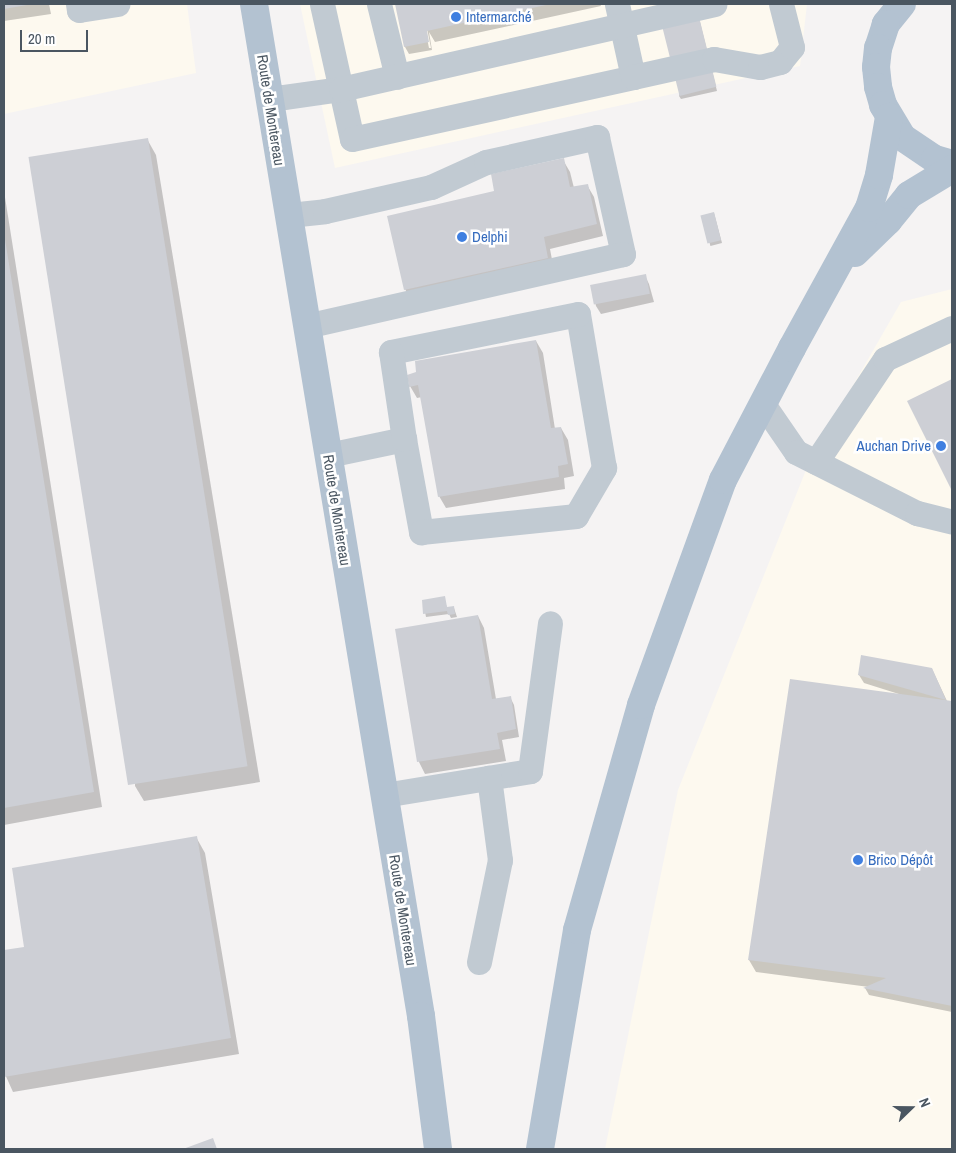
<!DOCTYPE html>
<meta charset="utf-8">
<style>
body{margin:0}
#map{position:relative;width:956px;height:1153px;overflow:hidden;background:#f5f3f3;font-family:"Archivo Narrow",sans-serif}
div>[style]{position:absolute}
.commercial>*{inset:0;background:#fdf9ef}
.shadow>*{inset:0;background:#0003;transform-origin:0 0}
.building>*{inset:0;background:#cdcfd5;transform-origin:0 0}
.minor>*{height:25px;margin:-12.5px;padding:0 12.5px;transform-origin:12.5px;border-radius:12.5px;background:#c1cad2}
.major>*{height:28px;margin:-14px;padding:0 14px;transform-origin:14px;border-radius:14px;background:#b3c2d1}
.dots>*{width:14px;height:14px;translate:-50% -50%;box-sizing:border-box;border:2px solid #fff;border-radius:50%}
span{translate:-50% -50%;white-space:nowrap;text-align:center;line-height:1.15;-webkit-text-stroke:5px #fff;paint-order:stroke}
.shop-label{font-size:15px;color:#366cbe}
.left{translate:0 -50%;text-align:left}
.right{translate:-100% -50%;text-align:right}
.street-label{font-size:15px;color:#4a5661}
.frame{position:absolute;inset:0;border:5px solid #4a5661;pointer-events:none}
.north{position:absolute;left:886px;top:1083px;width:50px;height:50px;-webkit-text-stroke:4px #fff;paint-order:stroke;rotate:68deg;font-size:14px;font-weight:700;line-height:20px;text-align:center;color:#4a5661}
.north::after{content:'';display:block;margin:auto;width:18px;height:22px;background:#4a5661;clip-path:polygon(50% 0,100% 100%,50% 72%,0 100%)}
.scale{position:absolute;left:20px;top:30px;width:68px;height:22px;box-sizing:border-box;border:2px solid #4a5661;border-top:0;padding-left:6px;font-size:15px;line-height:18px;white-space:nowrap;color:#4a5661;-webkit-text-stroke:4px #fff;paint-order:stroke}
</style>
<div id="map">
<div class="commercial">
<i style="clip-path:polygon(4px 4px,187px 4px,196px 73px,4px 114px)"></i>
<i style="clip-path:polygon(300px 4px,807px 4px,800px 66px,335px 168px)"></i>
<i style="clip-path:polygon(952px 289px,952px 1149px,605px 1149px,678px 790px,810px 460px,901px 302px)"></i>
</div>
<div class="shadow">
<i style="clip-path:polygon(4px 4px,49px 4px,51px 14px,4px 21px)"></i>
<i style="clip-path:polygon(396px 4px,420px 4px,429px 48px,431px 48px,422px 4px,600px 4px,601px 6px,435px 42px,429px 32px,432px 50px,409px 54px,405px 47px)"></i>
<i style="clip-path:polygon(699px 18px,717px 91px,681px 99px,679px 96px)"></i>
<i style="clip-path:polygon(147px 139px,156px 155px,260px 782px,144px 801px,135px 786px)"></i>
<i style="clip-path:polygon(563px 160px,570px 172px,574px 188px,587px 185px,594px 197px,603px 236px,550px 249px,554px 270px,412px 301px,405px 289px,496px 192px)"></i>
<i style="clip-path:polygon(4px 191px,102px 807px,4px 825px)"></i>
<i style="left:714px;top:213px;width:31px;height:12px;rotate:75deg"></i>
<i style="clip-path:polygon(645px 276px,649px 284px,654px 302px,601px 314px,596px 306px,592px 288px)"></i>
<i style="clip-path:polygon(536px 341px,543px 353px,555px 429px,561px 428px,568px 440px,574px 476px,564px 478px,565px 489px,446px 508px,439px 496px,422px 397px,417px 398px,410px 386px)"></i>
<i style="clip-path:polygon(952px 380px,952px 488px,909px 402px)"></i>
<i style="clip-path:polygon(444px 598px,447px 608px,454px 608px,457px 617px,451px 618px,449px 614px,426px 617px,423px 601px)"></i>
<i style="clip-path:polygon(478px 616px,484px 628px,496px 699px,510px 697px,514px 705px,519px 737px,502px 740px,506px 761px,425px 774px,419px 762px,397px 630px)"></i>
<i style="clip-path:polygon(932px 669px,947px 701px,952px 702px,952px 1012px,869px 995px,865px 988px,869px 987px,756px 972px,749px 960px,791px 681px,902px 695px,864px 683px,859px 675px)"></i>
<i style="clip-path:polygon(196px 837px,205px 853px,239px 1054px,13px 1092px,4px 1072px,4px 952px,26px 948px)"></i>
</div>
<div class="building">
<i style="clip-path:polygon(4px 4px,27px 4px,27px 5px,4px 9px)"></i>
<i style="clip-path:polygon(395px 4px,546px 4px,546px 5px,427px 31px,429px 42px,404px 47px)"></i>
<i style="left:699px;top:17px;width:72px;height:38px;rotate:76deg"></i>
<i style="left:148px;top:138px;width:636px;height:121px;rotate:81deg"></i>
<i style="clip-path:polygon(564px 158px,570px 187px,588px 184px,597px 224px,544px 237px,548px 258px,404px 290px,387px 216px,494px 191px,491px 174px)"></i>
<i style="left:714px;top:212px;width:29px;height:14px;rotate:76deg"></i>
<i style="clip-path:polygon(4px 233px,94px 792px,4px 808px)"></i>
<i style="left:646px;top:274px;width:20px;height:57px;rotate:79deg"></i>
<i style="clip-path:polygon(536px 340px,551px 428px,561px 427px,568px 464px,558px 466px,559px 477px,438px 497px,418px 385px,409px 387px,407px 375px,416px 372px,415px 361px)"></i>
<i style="clip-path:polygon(952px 379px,952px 491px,907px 401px)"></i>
<i style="clip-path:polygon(445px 596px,447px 607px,454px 606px,455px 614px,448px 615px,447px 611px,423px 614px,422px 600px)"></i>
<i style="clip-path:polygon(478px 615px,492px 699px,511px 696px,516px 729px,497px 733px,500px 749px,417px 762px,395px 629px)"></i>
<i style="clip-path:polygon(861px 655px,932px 668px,946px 700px,858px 675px)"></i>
<i style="clip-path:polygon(790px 679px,952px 701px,952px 1006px,863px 988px,886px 978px,748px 960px)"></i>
<i style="clip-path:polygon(197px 836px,231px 1038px,4px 1077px,4px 950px,24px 947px,12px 868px)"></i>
<i style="clip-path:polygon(213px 1138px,217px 1149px,183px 1149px)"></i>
</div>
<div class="minor">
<i style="left:78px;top:4px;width:6px;rotate:81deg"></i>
<i style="left:79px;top:10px;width:39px;rotate:-9deg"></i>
<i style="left:322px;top:4px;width:138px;rotate:77.5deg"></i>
<i style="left:352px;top:139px;width:288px;rotate:-12.4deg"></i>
<i style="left:633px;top:77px;width:75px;rotate:-102.4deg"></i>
<i style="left:379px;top:4px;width:75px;rotate:76.1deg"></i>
<i style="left:633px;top:77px;width:83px;rotate:-12.5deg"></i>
<i style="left:714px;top:59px;width:47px;rotate:9.9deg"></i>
<i style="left:760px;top:67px;width:21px;rotate:-14deg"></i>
<i style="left:780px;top:62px;width:19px;rotate:-51deg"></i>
<i style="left:792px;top:47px;width:44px;rotate:-104.3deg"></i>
<i style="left:268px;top:96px;width:16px;rotate:4deg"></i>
<i style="left:284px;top:97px;width:58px;rotate:-8deg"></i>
<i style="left:341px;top:89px;width:383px;rotate:-12.8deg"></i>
<i style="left:289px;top:215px;width:36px;rotate:-6deg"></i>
<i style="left:325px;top:211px;width:109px;rotate:-12.8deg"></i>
<i style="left:431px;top:187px;width:60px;rotate:-24.4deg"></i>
<i style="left:486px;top:162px;width:114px;rotate:-12.7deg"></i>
<i style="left:597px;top:137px;width:120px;rotate:77.5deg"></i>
<i style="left:623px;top:254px;width:324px;rotate:167.2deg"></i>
<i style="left:763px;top:404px;width:58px;rotate:55.5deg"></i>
<i style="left:796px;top:452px;width:136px;rotate:26.8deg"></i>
<i style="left:917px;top:513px;width:36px;rotate:14deg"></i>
<i style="left:328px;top:455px;width:78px;rotate:-11.9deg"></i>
<i style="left:404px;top:439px;width:95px;rotate:79.6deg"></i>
<i style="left:421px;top:532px;width:156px;rotate:-5.9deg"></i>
<i style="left:576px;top:516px;width:56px;rotate:-59.7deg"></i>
<i style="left:604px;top:468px;width:156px;rotate:-99.6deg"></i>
<i style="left:578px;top:314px;width:191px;rotate:168.5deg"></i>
<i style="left:391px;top:352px;width:88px;rotate:81.5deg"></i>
<i style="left:816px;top:462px;width:124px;rotate:-56.2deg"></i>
<i style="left:885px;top:359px;width:74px;rotate:-24.8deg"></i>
<i style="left:384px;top:795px;width:148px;rotate:-9.3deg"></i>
<i style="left:530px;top:771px;width:149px;rotate:-82.3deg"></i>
<i style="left:479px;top:962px;width:104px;rotate:-78.4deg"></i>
<i style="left:500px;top:860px;width:83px;rotate:-97.6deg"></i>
</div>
<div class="major">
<i style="left:254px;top:4px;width:1026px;rotate:80.63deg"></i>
<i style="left:421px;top:1016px;width:134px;rotate:82.7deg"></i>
<i style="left:902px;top:4px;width:26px;rotate:129deg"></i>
<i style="left:886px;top:24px;width:25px;rotate:108deg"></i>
<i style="left:878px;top:48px;width:19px;rotate:96deg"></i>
<i style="left:876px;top:67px;width:20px;rotate:84deg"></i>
<i style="left:878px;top:87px;width:19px;rotate:74deg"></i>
<i style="left:883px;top:105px;width:37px;rotate:59deg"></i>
<i style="left:902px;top:137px;width:40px;rotate:34deg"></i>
<i style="left:935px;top:159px;width:18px;rotate:16deg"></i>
<i style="left:855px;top:253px;width:46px;rotate:-44.1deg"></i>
<i style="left:888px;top:221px;width:33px;rotate:-51deg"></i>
<i style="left:909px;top:195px;width:50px;rotate:-31.2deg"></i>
<i style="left:540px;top:1149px;width:222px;rotate:-80.4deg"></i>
<i style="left:577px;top:930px;width:234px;rotate:-74.1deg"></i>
<i style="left:641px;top:705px;width:239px;rotate:-70deg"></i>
<i style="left:723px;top:480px;width:149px;rotate:-62.4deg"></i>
<i style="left:792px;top:348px;width:160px;rotate:-61.2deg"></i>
<i style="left:869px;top:208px;width:34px;rotate:-73deg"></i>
<i style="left:879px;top:175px;width:59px;rotate:-80.2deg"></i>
</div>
<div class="dots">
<i style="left:456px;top:17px;background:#3f7fe0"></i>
<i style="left:462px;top:237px;background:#3f7fe0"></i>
<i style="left:941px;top:446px;background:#3f7fe0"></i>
<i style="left:858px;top:860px;background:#3f7fe0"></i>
</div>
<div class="shop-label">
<span class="left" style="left:466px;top:17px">Intermarché</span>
<span class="left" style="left:472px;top:237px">Delphi</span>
<span class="right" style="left:931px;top:446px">Auchan Drive</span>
<span class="left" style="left:868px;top:860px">Brico Dépôt</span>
</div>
<div class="street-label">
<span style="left:271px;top:110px;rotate:81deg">Route de Montereau</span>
<span style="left:337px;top:510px;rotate:81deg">Route de Montereau</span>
<span style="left:403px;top:910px;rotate:81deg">Route de Montereau</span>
</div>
<div class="frame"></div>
<div class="north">N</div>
<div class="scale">20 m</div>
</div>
